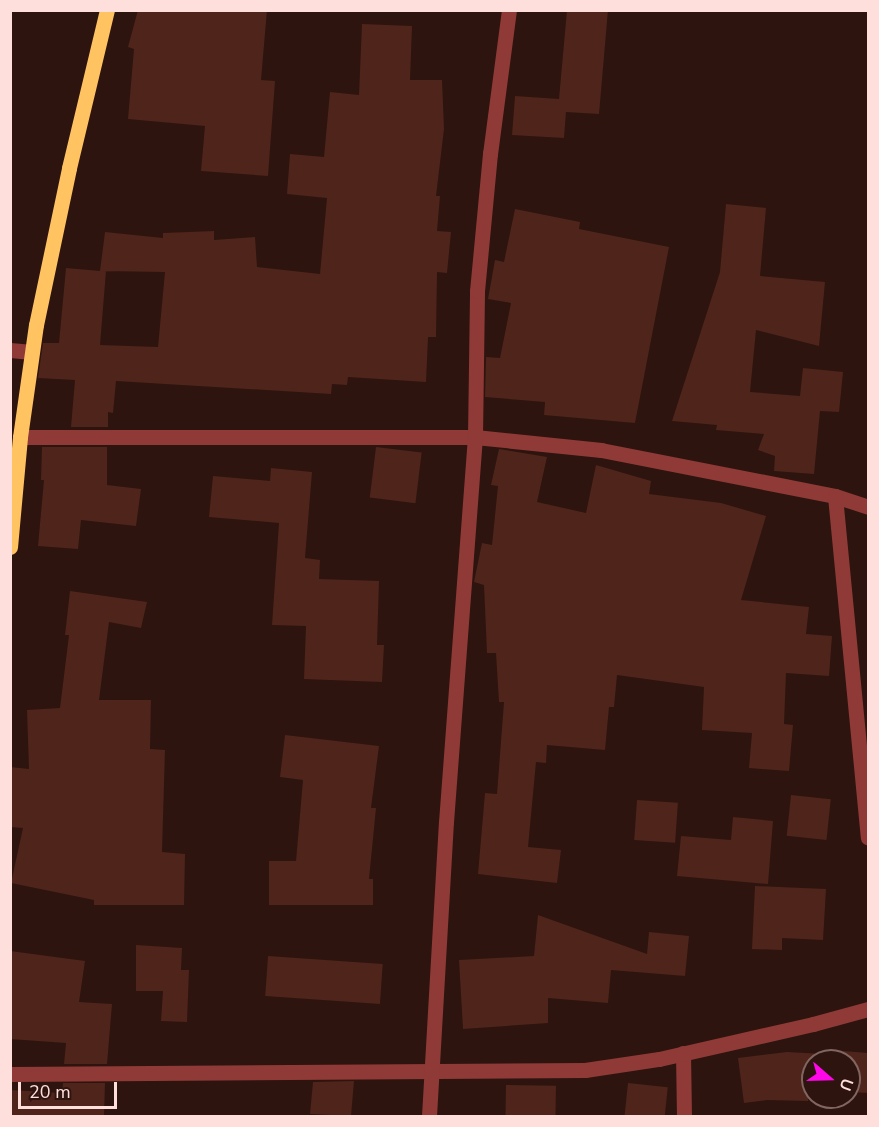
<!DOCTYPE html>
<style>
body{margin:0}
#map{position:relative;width:879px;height:1127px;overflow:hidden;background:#2d140f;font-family:"Nunito Sans",sans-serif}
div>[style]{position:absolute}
.building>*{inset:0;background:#4f241a;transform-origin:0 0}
.minor>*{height:15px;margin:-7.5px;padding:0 7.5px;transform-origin:7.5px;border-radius:7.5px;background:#8f3a37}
.major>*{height:15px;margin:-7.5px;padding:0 7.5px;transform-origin:7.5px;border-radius:7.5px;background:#ffc362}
span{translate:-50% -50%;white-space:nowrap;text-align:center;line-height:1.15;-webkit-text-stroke:6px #2d140f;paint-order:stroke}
.frame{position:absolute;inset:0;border:12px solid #ffdfdb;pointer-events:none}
.north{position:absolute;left:801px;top:1049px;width:60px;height:60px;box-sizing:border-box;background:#2d140f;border:2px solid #816561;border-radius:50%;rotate:110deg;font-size:16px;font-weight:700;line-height:24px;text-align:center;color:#ffdfdb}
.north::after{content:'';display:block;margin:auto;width:21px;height:27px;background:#ff07e8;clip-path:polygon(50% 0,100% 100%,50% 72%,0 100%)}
.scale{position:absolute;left:18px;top:1082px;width:99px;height:27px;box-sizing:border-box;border:3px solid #ffdfdb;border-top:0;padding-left:8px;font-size:18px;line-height:21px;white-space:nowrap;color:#ffdfdb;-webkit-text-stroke:4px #2d140f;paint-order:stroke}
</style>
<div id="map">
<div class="building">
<i style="clip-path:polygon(138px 10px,267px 10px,261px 80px,275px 81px,268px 176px,201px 171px,205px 126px,128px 119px,134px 49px,128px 47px)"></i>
<i style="clip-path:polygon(567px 10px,608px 10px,599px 114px,566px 112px,564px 138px,512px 135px,515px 96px,559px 99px)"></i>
<i style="clip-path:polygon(evenodd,362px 24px,412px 26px,410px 80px,442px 80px,444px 129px,436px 196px,440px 196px,437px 231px,451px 232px,447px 273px,437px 272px,436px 337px,428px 337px,426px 382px,348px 377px,347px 385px,332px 384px,331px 394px,116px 381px,113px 413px,108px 412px,108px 427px,71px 427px,75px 380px,38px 378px,43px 343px,59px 343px,66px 268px,100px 271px,105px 232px,163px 238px,163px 233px,214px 231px,214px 240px,255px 237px,257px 267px,320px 274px,327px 198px,287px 194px,290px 154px,324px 157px,330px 92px,359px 95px,362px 24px,101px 271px,165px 272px,158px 347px,100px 345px,106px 271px,101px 271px)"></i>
<i style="clip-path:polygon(726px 204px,766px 208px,760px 276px,825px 282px,819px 346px,756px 330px,750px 392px,800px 396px,803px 368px,843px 372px,839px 412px,820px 411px,814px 474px,774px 471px,775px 456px,758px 450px,764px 434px,716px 430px,717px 425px,672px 421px,720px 272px)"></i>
<i style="clip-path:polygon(515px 209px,580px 222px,579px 229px,669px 247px,635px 423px,544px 415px,545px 402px,485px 397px,486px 357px,500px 358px,511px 303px,488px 299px,495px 260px,504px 262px)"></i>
<i style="clip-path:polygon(42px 447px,107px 447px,107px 485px,141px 489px,136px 526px,81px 520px,78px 549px,38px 546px,44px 480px,41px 480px)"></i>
<i style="left:376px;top:447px;width:46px;height:51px;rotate:7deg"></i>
<i style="clip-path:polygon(499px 449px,547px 457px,537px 502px,586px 513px,596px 465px,651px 481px,649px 494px,721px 503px,766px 516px,741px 600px,809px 607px,806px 634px,832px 636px,829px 676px,786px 673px,784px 724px,793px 725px,789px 771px,749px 768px,752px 733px,702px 730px,704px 687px,617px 675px,614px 707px,609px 707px,605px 750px,547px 745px,546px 763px,536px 762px,528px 847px,561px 850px,557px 883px,478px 874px,485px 793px,497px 794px,504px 702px,499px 702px,496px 653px,487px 653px,484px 585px,474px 582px,482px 543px,492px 545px,498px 486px,491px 485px)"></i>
<i style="clip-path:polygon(271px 468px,312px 472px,305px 558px,320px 560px,319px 579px,379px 581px,377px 645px,384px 645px,382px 682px,304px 679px,306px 626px,272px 625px,279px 523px,209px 517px,213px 476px,270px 481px)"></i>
<i style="clip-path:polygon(70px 591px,147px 602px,141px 628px,109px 622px,99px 700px,151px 700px,150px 749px,165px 750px,162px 852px,185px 854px,184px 905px,94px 905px,94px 900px,11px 883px,23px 828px,10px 827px,10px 767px,29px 769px,27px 710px,60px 708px,69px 635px,65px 635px)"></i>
<i style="clip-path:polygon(285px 735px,379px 746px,371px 808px,376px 808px,369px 879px,373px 879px,373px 905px,269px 905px,269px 861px,296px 861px,303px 780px,280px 777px)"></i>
<i style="left:791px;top:795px;width:40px;height:41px;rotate:6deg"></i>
<i style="left:637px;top:800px;width:41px;height:40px;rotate:4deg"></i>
<i style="clip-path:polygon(733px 817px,773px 821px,768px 884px,677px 876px,681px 836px,731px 840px)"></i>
<i style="clip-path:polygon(755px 886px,826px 889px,823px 940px,782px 938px,782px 950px,752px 949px)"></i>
<i style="clip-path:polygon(538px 915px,647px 954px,649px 932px,689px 936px,685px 976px,611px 970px,608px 1003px,548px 998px,548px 1023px,463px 1029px,459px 960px,534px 956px)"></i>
<i style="clip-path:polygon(136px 945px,182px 948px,181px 970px,189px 970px,187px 1022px,161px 1021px,163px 991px,136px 991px)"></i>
<i style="clip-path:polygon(10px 951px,85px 961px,79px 1002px,112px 1004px,107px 1064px,64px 1064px,66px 1043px,10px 1039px)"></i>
<i style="left:268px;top:956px;width:115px;height:40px;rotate:4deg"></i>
<i style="clip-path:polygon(843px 1051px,868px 1053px,868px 1093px,849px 1092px,849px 1061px,813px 1061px,813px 1089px,809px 1088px,808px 1101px,767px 1100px,744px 1103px,738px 1058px,787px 1052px,843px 1055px)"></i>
<i style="clip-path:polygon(354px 1081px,351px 1116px,310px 1114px,313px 1082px)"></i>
<i style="clip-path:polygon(63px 1083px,105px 1083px,104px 1116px,10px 1116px,10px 1090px,62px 1093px)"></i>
<i style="left:628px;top:1083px;width:40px;height:33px;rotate:6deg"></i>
<i style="left:506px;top:1085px;width:50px;height:31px;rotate:1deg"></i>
</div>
<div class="minor">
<i style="left:10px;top:350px;width:22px;rotate:5deg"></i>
<i style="left:20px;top:437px;width:455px"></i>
<i style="left:475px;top:437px;width:127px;rotate:5.9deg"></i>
<i style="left:601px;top:450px;width:238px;rotate:11.1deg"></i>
<i style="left:835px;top:496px;width:35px;rotate:18deg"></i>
<i style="left:835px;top:496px;width:343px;rotate:84.5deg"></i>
<i style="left:683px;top:1053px;width:63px;rotate:89.1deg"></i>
<i style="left:10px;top:1074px;width:575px;rotate:-0.4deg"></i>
<i style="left:585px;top:1070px;width:75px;rotate:-8.5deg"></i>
<i style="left:659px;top:1059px;width:158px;rotate:-12.8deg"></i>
<i style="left:813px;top:1024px;width:57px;rotate:-15.3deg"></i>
<i style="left:429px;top:1116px;width:294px;rotate:-86.7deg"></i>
<i style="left:446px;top:822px;width:386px;rotate:-85.7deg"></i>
<i style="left:475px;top:437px;width:146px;rotate:-89.2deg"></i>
<i style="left:477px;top:291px;width:138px;rotate:-84.6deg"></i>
<i style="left:490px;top:154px;width:145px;rotate:-82.5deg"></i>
</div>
<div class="major">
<i style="left:10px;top:547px;width:110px;rotate:-84.8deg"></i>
<i style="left:20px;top:437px;width:113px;rotate:-81.9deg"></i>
<i style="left:36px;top:325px;width:160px;rotate:-78.1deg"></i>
<i style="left:69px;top:168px;width:163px;rotate:-76.5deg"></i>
</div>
<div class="frame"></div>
<div class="north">U</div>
<div class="scale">20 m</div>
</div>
